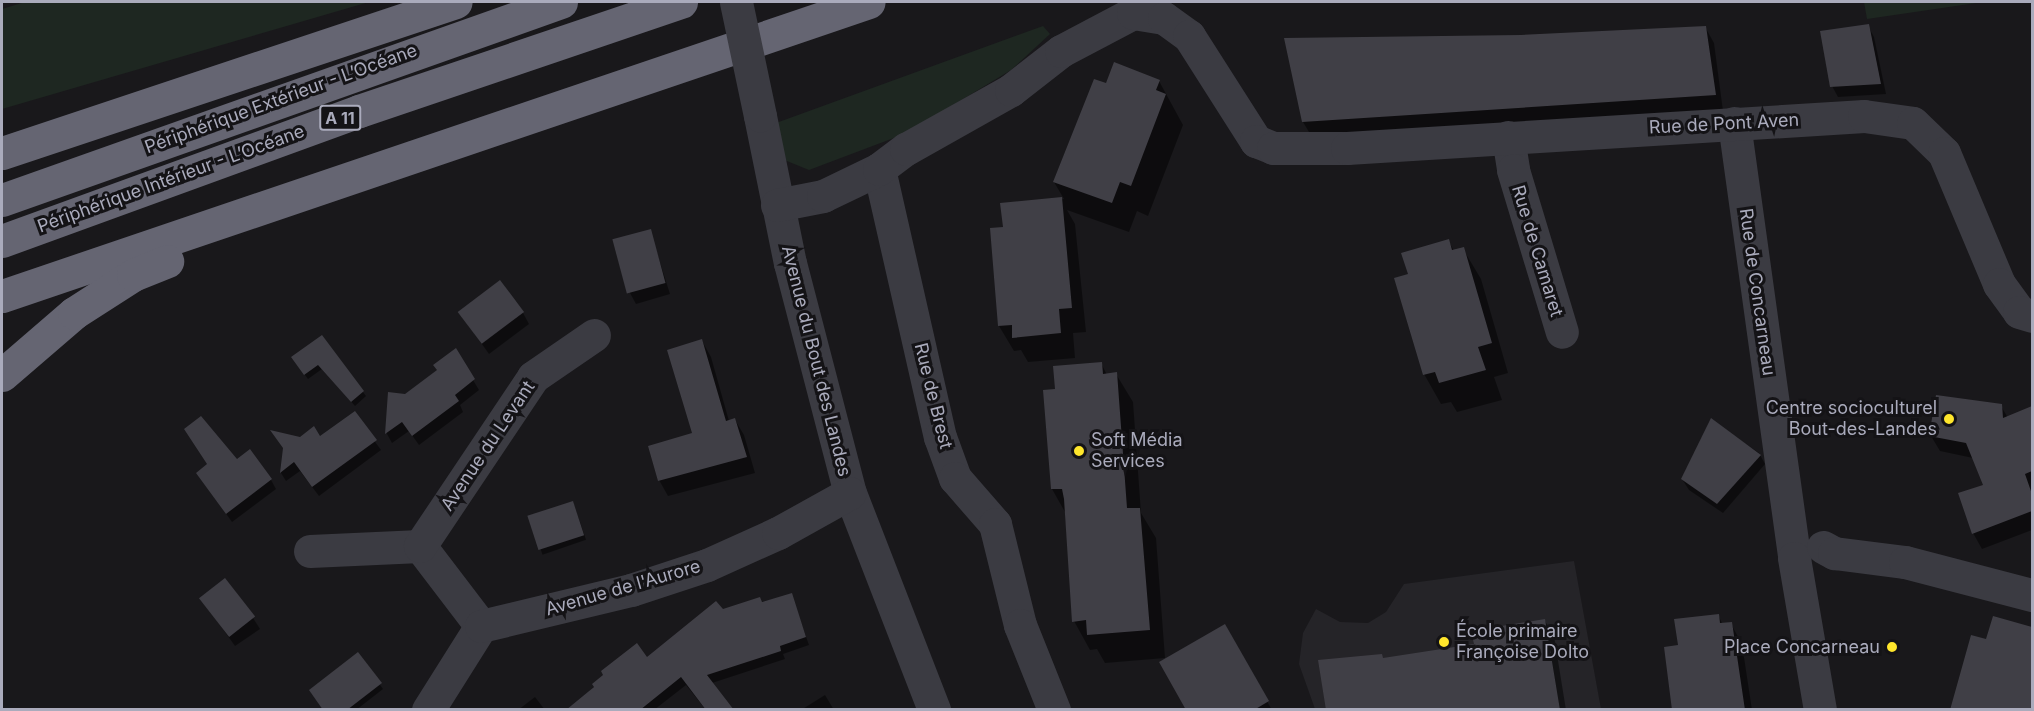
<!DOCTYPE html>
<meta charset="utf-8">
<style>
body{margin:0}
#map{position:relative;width:2034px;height:711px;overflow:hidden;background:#19181b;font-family:Inter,sans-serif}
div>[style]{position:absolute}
.built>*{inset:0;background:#252428}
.green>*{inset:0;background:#1e2721}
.shadow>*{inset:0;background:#0007;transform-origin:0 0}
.building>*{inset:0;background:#403f46;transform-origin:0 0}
.minor>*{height:33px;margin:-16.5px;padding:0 16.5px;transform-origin:16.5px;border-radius:16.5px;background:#3b3b42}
.highway>*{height:33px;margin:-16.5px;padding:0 16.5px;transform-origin:16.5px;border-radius:16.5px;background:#656572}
.minor-bridge>*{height:33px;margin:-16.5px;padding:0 16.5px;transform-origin:16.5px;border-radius:16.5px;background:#3b3b42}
.dots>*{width:16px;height:16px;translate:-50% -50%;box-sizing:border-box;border:3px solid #141316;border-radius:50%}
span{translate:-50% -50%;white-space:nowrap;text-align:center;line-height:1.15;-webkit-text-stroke:6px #141316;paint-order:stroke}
.shield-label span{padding:2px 4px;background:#141316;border:2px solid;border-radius:4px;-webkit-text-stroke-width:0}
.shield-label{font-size:16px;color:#aaabbc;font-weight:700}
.street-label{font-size:18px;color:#aaabbc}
.poi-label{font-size:18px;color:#aaabbc}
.right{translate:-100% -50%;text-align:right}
.left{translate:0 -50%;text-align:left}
.frame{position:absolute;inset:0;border:3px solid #aaabbc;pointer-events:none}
</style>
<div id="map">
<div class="built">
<i style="clip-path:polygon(1574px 561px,1601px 709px,1315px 709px,1299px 664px,1303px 633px,1316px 609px,1340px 622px,1368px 623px,1386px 612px,1404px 584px)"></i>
</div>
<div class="green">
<i style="clip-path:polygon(25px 2px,369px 2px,2px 109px,2px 9px)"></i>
<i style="clip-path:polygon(1864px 2px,1983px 2px,1867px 19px)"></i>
<i style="clip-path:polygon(1043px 26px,1050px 34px,1011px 70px,907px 133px,809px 170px,782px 159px,776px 123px)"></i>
</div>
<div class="shadow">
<i style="clip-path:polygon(1868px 26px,1874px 37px,1886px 94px,1838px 97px,1832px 86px)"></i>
<i style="clip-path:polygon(1705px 27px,1714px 43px,1723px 111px,1312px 137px,1303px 122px)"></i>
<i style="clip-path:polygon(1159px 81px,1183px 125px,1148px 216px,1137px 211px,1129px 232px,1067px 210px,1075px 224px,1086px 332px,1073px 333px,1075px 358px,1028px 362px,1021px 350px,1014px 351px,999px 326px,1005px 229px,1002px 204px,1064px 199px,1054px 182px,1106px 85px)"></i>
<i style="clip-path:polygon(650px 231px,670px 294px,636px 304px,630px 293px)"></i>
<i style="clip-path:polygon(1448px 240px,1454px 251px,1463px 249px,1481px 279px,1508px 373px,1494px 377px,1502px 400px,1457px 412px,1451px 402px,1441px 404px,1424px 374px,1410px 275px)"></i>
<i style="clip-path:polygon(460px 313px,523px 313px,529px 324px,489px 354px)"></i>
<i style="clip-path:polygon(321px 337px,366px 396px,355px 406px,322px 369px,308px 379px,296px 363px)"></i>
<i style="clip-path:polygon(702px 341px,711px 357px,729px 421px,735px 420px,744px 435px,755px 473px,668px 496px,659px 480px,694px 434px)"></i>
<i style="clip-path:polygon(455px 350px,479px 390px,460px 405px,463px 412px,419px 445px,409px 431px,392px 443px,387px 434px,389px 394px,405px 396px,438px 371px)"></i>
<i style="clip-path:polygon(1101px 363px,1107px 375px,1116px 374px,1133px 402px,1141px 513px,1156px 538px,1165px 658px,1105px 663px,1097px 649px,1090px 650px,1074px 621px,1065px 512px,1052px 489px,1045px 391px,1056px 391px)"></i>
<i style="clip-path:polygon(2001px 406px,2008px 418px,2032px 408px,2032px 530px,1982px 549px,1973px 533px,1985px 486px,1973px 458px,1940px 451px,1931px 436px)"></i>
<i style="clip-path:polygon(354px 413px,381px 450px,319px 496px,300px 471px,286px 481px,281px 473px,285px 449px,300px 439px,319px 438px)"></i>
<i style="clip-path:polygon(1711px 420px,1759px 453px,1765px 464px,1723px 513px,1689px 490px,1682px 479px)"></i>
<i style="clip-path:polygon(237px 461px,271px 480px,276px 489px,232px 522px,197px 473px,209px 465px)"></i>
<i style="left:573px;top:502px;width:40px;height:46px;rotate:71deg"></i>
<i style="clip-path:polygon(791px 595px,809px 645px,783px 654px,785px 659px,712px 683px,706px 710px,686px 685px,654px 710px,594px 710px,585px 696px,605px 675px,647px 659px,722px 611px)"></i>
<i style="clip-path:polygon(200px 597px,253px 618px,260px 629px,235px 646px)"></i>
<i style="clip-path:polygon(1718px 615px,1723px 625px,1731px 624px,1742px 644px,1752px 710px,1674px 710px,1680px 647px)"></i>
<i style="clip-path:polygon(1994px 618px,2032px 629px,2032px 710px,1952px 710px,1987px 640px)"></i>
<i style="clip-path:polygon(1545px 621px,1554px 636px,1566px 710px,1328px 710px,1384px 660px,1476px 645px)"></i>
<i style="clip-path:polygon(1224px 627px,1272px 710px,1187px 710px)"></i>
<i style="clip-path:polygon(358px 654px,383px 689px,356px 710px,324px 710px)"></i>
<i style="clip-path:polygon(825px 695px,834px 710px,801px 710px)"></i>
<i style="clip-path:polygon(535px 697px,545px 710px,518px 710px)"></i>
</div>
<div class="building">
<i style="clip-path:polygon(1869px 24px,1881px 84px,1830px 87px,1820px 31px)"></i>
<i style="clip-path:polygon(1706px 26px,1716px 95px,1302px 122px,1284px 38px,1521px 35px)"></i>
<i style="clip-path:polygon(1114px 62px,1160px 80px,1156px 90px,1166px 94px,1131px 186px,1120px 182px,1112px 203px,1053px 182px,1094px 79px,1106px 83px)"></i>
<i style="clip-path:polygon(1062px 197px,1072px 308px,1059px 309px,1061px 333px,1012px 338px,1012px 325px,998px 326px,990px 228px,1003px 227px,1000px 203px)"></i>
<i style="left:651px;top:229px;width:56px;height:40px;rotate:75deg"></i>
<i style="clip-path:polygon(1449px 239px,1452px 250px,1464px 247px,1492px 343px,1478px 347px,1486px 370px,1439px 383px,1435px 372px,1423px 375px,1394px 278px,1408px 274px,1401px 253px)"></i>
<i style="left:500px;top:280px;width:40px;height:53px;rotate:53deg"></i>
<i style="clip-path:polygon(322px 335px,364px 391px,351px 402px,318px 365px,304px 375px,291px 357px)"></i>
<i style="clip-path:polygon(702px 339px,726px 421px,735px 418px,747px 457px,658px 481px,648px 446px,692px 433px,667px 350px)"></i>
<i style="clip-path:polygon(456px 348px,475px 379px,455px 395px,459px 401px,412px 436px,402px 422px,385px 434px,388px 392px,405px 394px,437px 370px,433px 365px)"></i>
<i style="clip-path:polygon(1102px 362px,1103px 374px,1117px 372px,1127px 508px,1140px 508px,1150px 630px,1087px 635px,1086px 620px,1072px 622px,1064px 499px,1062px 489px,1051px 489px,1043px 390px,1055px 389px,1053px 366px)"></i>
<i style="clip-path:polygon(1936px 395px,2002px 404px,2003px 418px,2032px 406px,2032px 471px,2025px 474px,2032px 494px,2032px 511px,1972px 534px,1958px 493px,1983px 485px,1966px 443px,1929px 436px)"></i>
<i style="clip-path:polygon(355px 411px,377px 440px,312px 487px,294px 462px,280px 473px,283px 448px,270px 430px,300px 437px,314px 426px,320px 436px)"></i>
<i style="clip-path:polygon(201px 416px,237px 459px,250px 449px,272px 479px,226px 514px,196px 473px,207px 464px,184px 429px)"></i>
<i style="clip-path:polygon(1711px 418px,1761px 455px,1717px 504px,1681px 479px)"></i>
<i style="left:573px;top:501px;width:36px;height:48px;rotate:72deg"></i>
<i style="left:225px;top:578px;width:49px;height:33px;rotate:52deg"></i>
<i style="clip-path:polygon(792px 593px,806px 637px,780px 646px,781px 651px,707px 675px,734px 710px,706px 710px,681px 677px,640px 710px,566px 710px,594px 687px,592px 684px,603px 675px,601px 671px,637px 643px,647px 657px,716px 601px,723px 609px,760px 597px,762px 602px)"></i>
<i style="clip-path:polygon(1719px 614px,1720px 623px,1732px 622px,1745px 710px,1672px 710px,1664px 647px,1678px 645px,1674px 619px)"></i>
<i style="clip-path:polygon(1993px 616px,2032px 627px,2032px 710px,1950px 710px,1971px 635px,1986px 639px)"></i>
<i style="clip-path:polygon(1545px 619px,1560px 710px,1326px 710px,1318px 660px,1382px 654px,1383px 658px,1474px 644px,1471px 631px)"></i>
<i style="clip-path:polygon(1225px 624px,1269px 701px,1254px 710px,1186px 710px,1159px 662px)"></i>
<i style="clip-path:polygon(358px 652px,382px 683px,347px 710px,323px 710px,309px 690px)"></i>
</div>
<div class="minor">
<i style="left:760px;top:116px;width:150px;rotate:78.5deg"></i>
<i style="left:790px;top:263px;width:238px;rotate:75.4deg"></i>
<i style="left:850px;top:493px;width:233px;rotate:68.8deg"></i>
<i style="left:1734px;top:123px;width:439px;rotate:82.1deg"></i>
<i style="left:1794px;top:558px;width:154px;rotate:80.3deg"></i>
<i style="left:1508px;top:137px;width:33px;rotate:81deg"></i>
<i style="left:1513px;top:170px;width:169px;rotate:73.2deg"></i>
<i style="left:879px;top:169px;width:275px;rotate:77.2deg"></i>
<i style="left:940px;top:437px;width:44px;rotate:69.9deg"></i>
<i style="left:955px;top:478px;width:61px;rotate:49deg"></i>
<i style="left:995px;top:524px;width:104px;rotate:76.1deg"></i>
<i style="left:1020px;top:625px;width:92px;rotate:68.2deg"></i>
<i style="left:777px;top:205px;width:47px;rotate:-11.1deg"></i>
<i style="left:823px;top:196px;width:62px;rotate:-25.7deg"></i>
<i style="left:879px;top:169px;width:34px;rotate:-37deg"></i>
<i style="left:906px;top:149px;width:120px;rotate:-29.3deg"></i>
<i style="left:1011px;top:90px;width:63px;rotate:-38deg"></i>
<i style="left:1061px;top:51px;width:81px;rotate:-27.8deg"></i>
<i style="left:1133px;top:13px;width:31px;rotate:9deg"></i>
<i style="left:1164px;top:18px;width:31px;rotate:36deg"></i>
<i style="left:1189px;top:36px;width:125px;rotate:57.5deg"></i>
<i style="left:1256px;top:141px;width:18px;rotate:22deg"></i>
<i style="left:1273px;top:148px;width:74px"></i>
<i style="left:1347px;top:148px;width:518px;rotate:-3.54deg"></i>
<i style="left:1864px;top:116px;width:49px;rotate:8.1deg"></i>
<i style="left:1913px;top:123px;width:43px;rotate:44.1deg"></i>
<i style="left:1944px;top:153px;width:142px;rotate:67.2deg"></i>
<i style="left:1999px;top:284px;width:34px;rotate:54deg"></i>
<i style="left:2019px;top:312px;width:14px;rotate:17deg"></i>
<i style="left:1823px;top:547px;width:13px;rotate:29deg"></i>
<i style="left:1834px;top:553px;width:72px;rotate:7.2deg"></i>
<i style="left:1905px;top:562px;width:131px;rotate:14.6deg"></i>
<i style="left:310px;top:551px;width:110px;rotate:-2.6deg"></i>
<i style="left:481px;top:626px;width:101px;rotate:-127.3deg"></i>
<i style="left:420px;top:546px;width:203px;rotate:-56.2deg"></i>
<i style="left:533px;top:377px;width:74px;rotate:-34.5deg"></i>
<i style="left:428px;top:710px;width:99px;rotate:-57.8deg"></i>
<i style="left:481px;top:626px;width:154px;rotate:-13.5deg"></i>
<i style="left:631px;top:590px;width:80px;rotate:-18.2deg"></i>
<i style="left:707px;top:565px;width:78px;rotate:-24.3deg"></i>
<i style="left:778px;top:533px;width:82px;rotate:-29.1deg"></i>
</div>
<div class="highway">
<i style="left:2px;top:153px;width:478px;rotate:-18.4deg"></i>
<i style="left:2px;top:200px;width:593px;rotate:-19.5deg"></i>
<i style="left:2px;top:241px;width:380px;rotate:-20deg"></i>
<i style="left:359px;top:111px;width:340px;rotate:-18.7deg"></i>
<i style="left:2px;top:296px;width:915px;rotate:-18.73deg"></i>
<i style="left:2px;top:375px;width:95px;rotate:-40.7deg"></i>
<i style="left:74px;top:313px;width:70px;rotate:-32.8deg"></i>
<i style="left:133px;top:275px;width:37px;rotate:-22deg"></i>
</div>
<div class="minor-bridge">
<i style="left:736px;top:2px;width:116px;rotate:78.1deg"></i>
</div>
<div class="dots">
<i style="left:1949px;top:419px;background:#ffe62c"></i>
<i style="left:1079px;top:451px;background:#ffe62c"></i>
<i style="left:1444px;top:642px;background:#ffe62c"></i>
<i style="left:1892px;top:647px;background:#ffe62c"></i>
</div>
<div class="shield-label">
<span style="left:340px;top:118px">A 11</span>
</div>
<div class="street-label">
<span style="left:281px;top:99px;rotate:-20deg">Périphérique Extérieur - L’Océane</span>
<span style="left:1724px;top:124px;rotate:-3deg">Rue de Pont Aven</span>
<span style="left:171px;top:179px;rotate:-20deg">Périphérique Intérieur - L’Océane</span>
<span style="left:1537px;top:251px;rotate:73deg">Rue de Camaret</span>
<span style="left:1757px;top:292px;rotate:82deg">Rue de Concarneau</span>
<span style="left:816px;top:361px;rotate:76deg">Avenue du Bout des Landes</span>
<span style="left:933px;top:396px;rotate:76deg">Rue de Brest</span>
<span style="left:488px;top:446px;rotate:-56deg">Avenue du Levant</span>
<span style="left:623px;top:588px;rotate:-16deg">Avenue de l'Aurore</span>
</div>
<div class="poi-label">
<span class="right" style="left:1937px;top:419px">Centre socioculturel<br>Bout-des-Landes</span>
<span class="left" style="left:1091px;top:451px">Soft Média<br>Services</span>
<span class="left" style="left:1456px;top:642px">École primaire<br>Françoise Dolto</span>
<span class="right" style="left:1880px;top:647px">Place Concarneau</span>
</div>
<div class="frame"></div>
</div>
